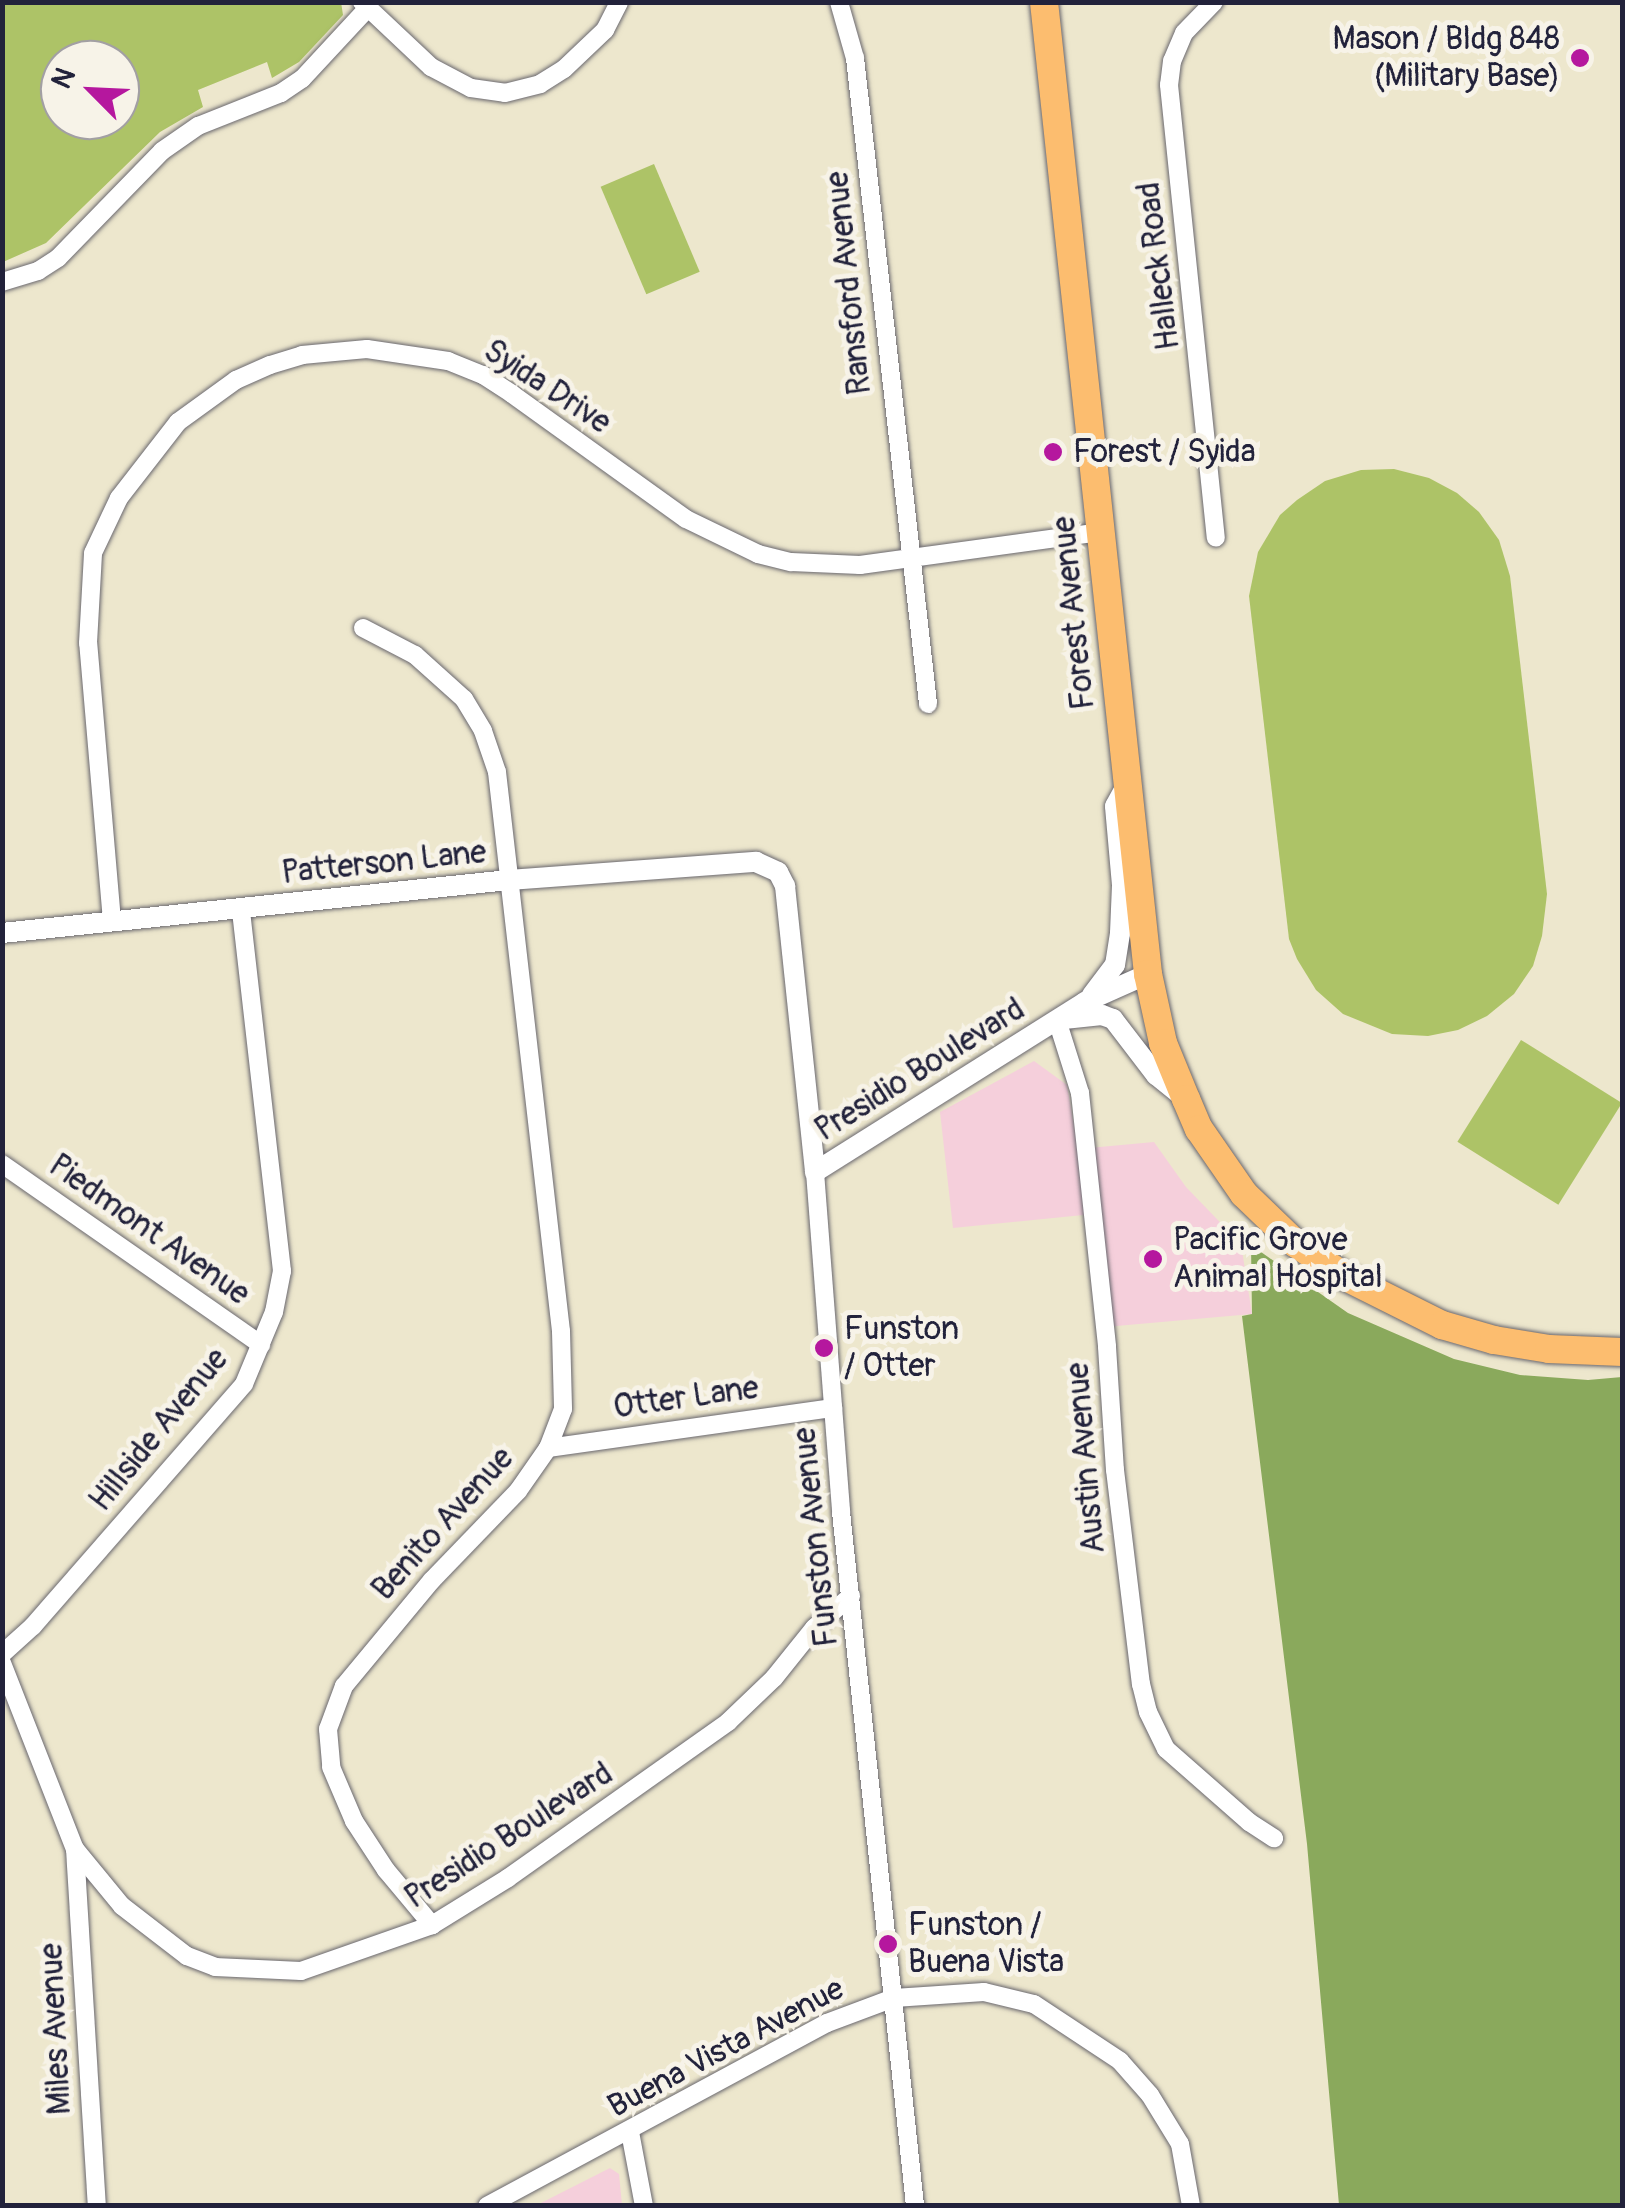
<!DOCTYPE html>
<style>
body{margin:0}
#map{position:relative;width:1625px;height:2208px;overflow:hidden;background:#ede7cd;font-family:Pangolin,sans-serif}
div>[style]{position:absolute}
.built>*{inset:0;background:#f5cfdb}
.green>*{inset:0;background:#adc367;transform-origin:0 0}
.forest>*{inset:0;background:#8aa95c}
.roads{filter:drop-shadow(0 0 2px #69676e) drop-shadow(0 0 2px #69676e)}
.minor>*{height:18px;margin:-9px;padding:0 9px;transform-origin:9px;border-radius:9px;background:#fff}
.tertiary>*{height:20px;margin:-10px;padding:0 10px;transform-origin:10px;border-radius:10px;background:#fff}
.primary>*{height:28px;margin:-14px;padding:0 14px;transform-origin:14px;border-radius:14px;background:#fcbd6f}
.dots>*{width:28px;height:28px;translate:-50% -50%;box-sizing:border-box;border:5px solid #f7f3e8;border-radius:50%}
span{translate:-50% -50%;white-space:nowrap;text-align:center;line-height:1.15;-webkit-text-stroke:10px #f7f3e8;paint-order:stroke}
.poi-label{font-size:32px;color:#22223b}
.right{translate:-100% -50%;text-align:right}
.left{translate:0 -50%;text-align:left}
.street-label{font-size:32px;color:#22223b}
.frame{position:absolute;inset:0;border:5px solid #22223b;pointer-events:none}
.north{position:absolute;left:40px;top:40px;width:100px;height:100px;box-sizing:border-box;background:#f7f3e8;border:2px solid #a29fa3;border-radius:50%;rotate:294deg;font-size:28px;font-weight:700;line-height:40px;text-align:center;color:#22223b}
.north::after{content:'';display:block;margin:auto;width:35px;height:45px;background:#b5179e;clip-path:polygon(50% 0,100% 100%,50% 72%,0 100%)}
</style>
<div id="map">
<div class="built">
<i style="clip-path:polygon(1034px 1061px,1067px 1085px,1078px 1149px,1154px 1142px,1186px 1187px,1241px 1244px,1252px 1314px,1105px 1327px,1093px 1214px,953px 1228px,940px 1112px)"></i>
<i style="clip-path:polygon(610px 2168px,619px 2174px,622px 2205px,537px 2205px)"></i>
</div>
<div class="green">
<i style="clip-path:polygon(evenodd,341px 2px,343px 15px,299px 62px,272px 78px,267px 62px,198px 90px,203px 107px,160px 132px,46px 243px,3px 262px,3px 3px,341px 2px,60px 60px,120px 60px,120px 120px,60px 120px,60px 60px)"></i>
<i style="left:654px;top:164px;width:117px;height:58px;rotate:67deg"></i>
<i style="clip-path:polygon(1394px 469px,1429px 478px,1457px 493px,1479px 512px,1499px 540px,1510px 576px,1547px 894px,1542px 936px,1533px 966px,1514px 994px,1487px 1016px,1458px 1030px,1428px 1036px,1392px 1034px,1343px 1014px,1316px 990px,1297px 959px,1289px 939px,1249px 596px,1258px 552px,1280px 515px,1297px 500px,1325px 481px,1361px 470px)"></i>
<i style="left:1521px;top:1040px;width:119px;height:120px;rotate:32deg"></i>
</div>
<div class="forest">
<i style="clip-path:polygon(1251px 1245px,1348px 1313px,1454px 1359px,1520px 1375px,1588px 1380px,1622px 1377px,1622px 2205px,1339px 2205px,1307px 1844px,1242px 1316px,1252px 1314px)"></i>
</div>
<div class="roads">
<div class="minor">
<i style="left:362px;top:2px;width:95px;rotate:43.3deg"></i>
<i style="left:431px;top:67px;width:45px;rotate:27.7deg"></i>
<i style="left:471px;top:88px;width:34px;rotate:8deg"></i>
<i style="left:505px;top:93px;width:36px;rotate:-14deg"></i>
<i style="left:540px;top:84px;width:28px;rotate:-32deg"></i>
<i style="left:564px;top:69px;width:57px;rotate:-43.6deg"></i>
<i style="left:605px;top:30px;width:31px;rotate:-63deg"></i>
<i style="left:839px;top:2px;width:58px;rotate:74.1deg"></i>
<i style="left:855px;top:58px;width:650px;rotate:83.55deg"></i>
<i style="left:1214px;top:2px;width:43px;rotate:134.1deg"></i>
<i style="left:1184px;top:33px;width:30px;rotate:113deg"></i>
<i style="left:1172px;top:61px;width:24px;rotate:97deg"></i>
<i style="left:1169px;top:85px;width:455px;rotate:84.1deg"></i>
<i style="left:2px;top:282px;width:38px;rotate:-17deg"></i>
<i style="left:38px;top:271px;width:24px;rotate:-33deg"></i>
<i style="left:58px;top:258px;width:149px;rotate:-45.8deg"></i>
<i style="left:162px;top:151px;width:44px;rotate:-34.8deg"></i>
<i style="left:198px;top:126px;width:89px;rotate:-21.7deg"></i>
<i style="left:281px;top:93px;width:25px;rotate:-34deg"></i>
<i style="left:302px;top:79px;width:94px;rotate:-47.2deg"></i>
<i style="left:363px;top:628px;width:59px;rotate:27.4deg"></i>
<i style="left:415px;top:655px;width:66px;rotate:41.9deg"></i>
<i style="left:464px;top:699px;width:37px;rotate:59deg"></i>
<i style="left:483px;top:731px;width:43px;rotate:71.1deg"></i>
<i style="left:497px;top:772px;width:563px;rotate:83.47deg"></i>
<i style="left:561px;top:1331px;width:78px;rotate:88.5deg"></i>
<i style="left:563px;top:1409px;width:42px;rotate:111deg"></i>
<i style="left:548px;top:1448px;width:52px;rotate:124.9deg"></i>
<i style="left:518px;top:1491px;width:124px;rotate:134deg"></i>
<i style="left:432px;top:1580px;width:138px;rotate:129.7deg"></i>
<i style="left:344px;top:1686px;width:46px;rotate:110.4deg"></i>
<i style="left:328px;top:1729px;width:38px;rotate:85deg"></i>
<i style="left:331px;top:1767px;width:59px;rotate:66.9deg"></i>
<i style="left:354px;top:1821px;width:59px;rotate:56.9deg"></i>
<i style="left:386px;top:1870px;width:72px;rotate:50.1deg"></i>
<i style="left:112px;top:921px;width:279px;rotate:-94.9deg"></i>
<i style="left:88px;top:643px;width:90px;rotate:-86.8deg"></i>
<i style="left:93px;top:553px;width:61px;rotate:-64.7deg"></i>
<i style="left:119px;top:498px;width:96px;rotate:-52.2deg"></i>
<i style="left:178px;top:422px;width:72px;rotate:-35.9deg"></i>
<i style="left:236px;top:380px;width:37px;rotate:-24deg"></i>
<i style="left:270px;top:365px;width:34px;rotate:-17deg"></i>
<i style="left:302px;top:355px;width:65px;rotate:-5.3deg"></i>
<i style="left:367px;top:349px;width:82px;rotate:8.4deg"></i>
<i style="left:448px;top:361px;width:38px;rotate:22deg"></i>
<i style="left:483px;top:375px;width:35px;rotate:33deg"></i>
<i style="left:512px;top:394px;width:214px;rotate:35.7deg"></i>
<i style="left:686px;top:519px;width:80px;rotate:25.9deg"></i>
<i style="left:758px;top:554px;width:34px;rotate:14deg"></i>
<i style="left:791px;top:562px;width:69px;rotate:2.5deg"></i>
<i style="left:860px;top:565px;width:242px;rotate:-7.8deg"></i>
<i style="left:1057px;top:1020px;width:77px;rotate:72.5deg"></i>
<i style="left:1080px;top:1093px;width:255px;rotate:83.9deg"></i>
<i style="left:1107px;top:1347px;width:123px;rotate:86.3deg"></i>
<i style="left:1115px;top:1470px;width:216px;rotate:83.1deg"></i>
<i style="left:1141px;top:1684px;width:29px;rotate:76deg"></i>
<i style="left:1148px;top:1712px;width:41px;rotate:64.1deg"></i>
<i style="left:1166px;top:1749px;width:111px;rotate:41.3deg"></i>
<i style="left:1249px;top:1822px;width:30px;rotate:33deg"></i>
<i style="left:2px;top:1164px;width:316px;rotate:34.9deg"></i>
<i style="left:815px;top:1172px;width:341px;rotate:85.6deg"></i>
<i style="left:841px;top:1512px;width:698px;rotate:83.91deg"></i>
<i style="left:548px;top:1448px;width:288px;rotate:-8deg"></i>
<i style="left:2px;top:1654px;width:42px;rotate:-42.1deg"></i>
<i style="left:33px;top:1626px;width:321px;rotate:-48.9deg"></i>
<i style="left:244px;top:1384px;width:78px;rotate:-67.4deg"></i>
<i style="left:274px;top:1312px;width:42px;rotate:-79deg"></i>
<i style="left:282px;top:1271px;width:364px;rotate:-96.5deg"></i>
<i style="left:2px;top:1663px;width:200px;rotate:68.6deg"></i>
<i style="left:75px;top:1849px;width:74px;rotate:50.5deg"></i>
<i style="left:122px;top:1906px;width:82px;rotate:37.6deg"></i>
<i style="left:187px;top:1956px;width:30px;rotate:21deg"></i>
<i style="left:215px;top:1967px;width:86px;rotate:2.7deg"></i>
<i style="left:301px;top:1971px;width:139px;rotate:-19.3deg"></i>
<i style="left:432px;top:1925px;width:89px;rotate:-31.7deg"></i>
<i style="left:508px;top:1878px;width:270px;rotate:-35.3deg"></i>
<i style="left:728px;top:1722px;width:64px;rotate:-43.7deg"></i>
<i style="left:774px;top:1678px;width:64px;rotate:-51.3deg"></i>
<i style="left:814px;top:1628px;width:49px;rotate:-40.9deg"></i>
<i style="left:75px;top:1849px;width:358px;rotate:86.5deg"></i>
<i style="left:630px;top:2132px;width:75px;rotate:79.3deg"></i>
<i style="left:487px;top:2206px;width:386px;rotate:-28.3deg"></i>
<i style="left:827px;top:2023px;width:72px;rotate:-20.5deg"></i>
<i style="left:894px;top:1998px;width:90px;rotate:-3.8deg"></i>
<i style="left:984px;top:1992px;width:51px;rotate:13.5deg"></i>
<i style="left:1034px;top:2004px;width:103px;rotate:33.5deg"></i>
<i style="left:1120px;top:2061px;width:45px;rotate:48.6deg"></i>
<i style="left:1150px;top:2095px;width:57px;rotate:58.5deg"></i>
<i style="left:1180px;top:2144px;width:63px;rotate:79.9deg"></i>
</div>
<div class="tertiary">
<i style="left:2px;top:933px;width:510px;rotate:-5.97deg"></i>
<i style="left:509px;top:880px;width:248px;rotate:-4.2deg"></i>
<i style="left:756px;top:862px;width:24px;rotate:24deg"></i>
<i style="left:778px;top:872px;width:16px;rotate:63deg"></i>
<i style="left:785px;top:886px;width:288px;rotate:84deg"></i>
<i style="left:815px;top:1172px;width:319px;rotate:-32.2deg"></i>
<i style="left:1085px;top:1002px;width:69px;rotate:-24deg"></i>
<i style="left:1092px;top:995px;width:38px;rotate:-53deg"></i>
<i style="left:1115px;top:965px;width:32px;rotate:-81deg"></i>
<i style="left:1120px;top:933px;width:48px;rotate:-87.6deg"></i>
<i style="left:1122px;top:885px;width:79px;rotate:-95.1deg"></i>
<i style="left:1115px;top:806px;width:25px;rotate:-61deg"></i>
<i style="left:1064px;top:1019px;width:38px;rotate:-6deg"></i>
<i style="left:1102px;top:1015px;width:12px;rotate:20deg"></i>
<i style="left:1113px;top:1019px;width:71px;rotate:52.5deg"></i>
<i style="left:1156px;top:1075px;width:35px;rotate:39deg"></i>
</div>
<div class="primary">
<i style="left:1044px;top:2px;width:978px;rotate:83.89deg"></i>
<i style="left:1148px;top:974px;width:71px;rotate:77.7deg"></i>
<i style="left:1163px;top:1043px;width:61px;rotate:67.7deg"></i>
<i style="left:1186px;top:1099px;width:33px;rotate:67deg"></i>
<i style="left:1199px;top:1129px;width:79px;rotate:55.3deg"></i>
<i style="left:1244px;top:1194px;width:71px;rotate:43.9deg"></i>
<i style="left:1295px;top:1243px;width:59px;rotate:34deg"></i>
<i style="left:1344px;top:1276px;width:110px;rotate:26.6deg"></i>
<i style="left:1442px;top:1325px;width:54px;rotate:16.1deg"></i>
<i style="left:1494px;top:1340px;width:56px;rotate:9.3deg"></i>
<i style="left:1549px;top:1349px;width:73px;rotate:2.4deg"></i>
</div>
</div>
<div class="dots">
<i style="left:1580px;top:58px;background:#b5179e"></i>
<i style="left:1053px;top:452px;background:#b5179e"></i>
<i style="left:1153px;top:1259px;background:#b5179e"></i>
<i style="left:824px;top:1348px;background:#b5179e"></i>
<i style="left:888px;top:1944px;background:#b5179e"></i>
</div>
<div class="poi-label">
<span class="right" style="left:1560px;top:58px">Mason / Bldg 848<br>(Military Base)</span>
<span class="left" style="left:1073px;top:452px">Forest / Syida</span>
<span class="left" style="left:1173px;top:1259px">Pacific Grove<br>Animal Hospital</span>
<span class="left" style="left:844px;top:1348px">Funston<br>/ Otter</span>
<span class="left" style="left:908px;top:1944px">Funston /<br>Buena Vista</span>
</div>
<div class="street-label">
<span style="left:1159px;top:266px;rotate:-97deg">Halleck Road</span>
<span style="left:849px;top:283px;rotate:-96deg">Ransford Avenue</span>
<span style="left:547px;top:387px;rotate:33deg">Syida Drive</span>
<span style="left:1074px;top:613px;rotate:-96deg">Forest Avenue</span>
<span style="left:384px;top:863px;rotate:-6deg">Patterson Lane</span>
<span style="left:920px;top:1070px;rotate:-32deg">Presidio Boulevard</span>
<span style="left:149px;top:1230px;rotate:35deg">Piedmont Avenue</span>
<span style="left:686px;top:1398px;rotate:-8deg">Otter Lane</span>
<span style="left:159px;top:1430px;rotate:-51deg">Hillside Avenue</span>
<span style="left:1086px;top:1458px;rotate:-95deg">Austin Avenue</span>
<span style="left:443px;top:1524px;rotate:-48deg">Benito Avenue</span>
<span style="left:816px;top:1537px;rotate:-96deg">Funston Avenue</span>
<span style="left:509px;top:1836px;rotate:-33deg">Presidio Boulevard</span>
<span style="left:56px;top:2029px;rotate:-93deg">Miles Avenue</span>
<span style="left:726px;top:2048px;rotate:-28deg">Buena Vista Avenue</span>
</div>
<div class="frame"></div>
<div class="north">N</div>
</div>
